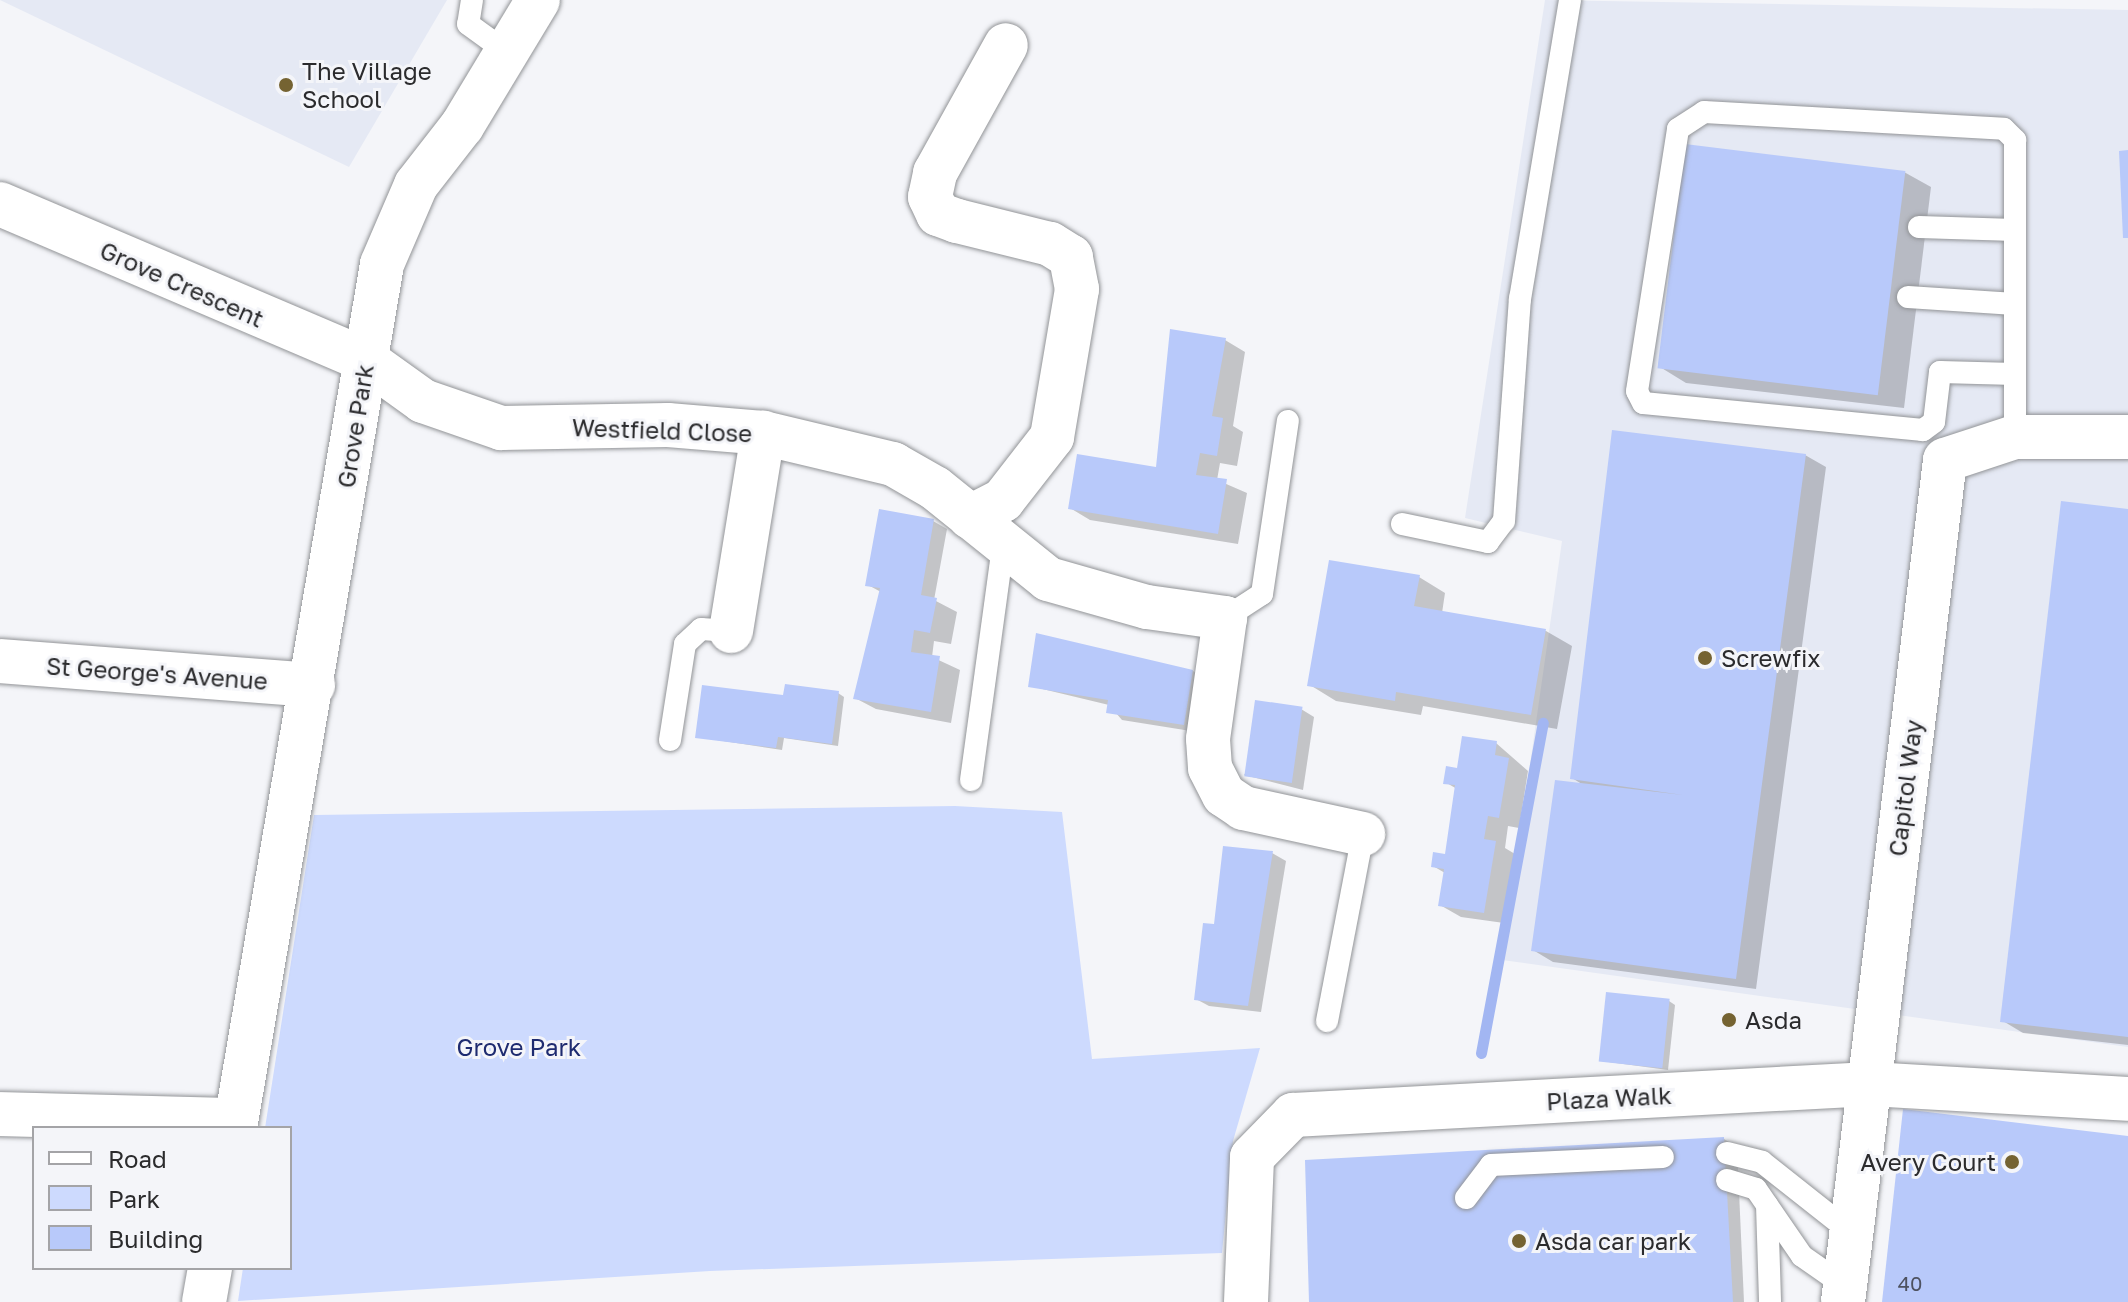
<!DOCTYPE html>
<style>
body{margin:0}
#map{position:relative;width:2128px;height:1302px;overflow:hidden;background:#f4f5f9;font-family:"Golos Text",sans-serif}
div>[style]{position:absolute}
.built>*{inset:0;background:#e5e9f4}
.green>*{inset:0;background:#cddafe}
.shadow>*{inset:0;background:#0003}
.stream>*{height:11px;margin:-5.5px;padding:0 5.5px;transform-origin:5.5px;border-radius:5.5px;background:#a2b6f2}
.building>*{inset:0;background:#b8c9fa;transform-origin:0 0}
.roads{filter:drop-shadow(0 0 2px #929497) drop-shadow(0 0 2px #929497)}
.service>*{height:22px;margin:-11px;padding:0 11px;transform-origin:11px;border-radius:11px;background:#fff}
.minor>*{height:44px;margin:-22px;padding:0 22px;transform-origin:22px;border-radius:22px;background:#fff}
.dots>*{width:22px;height:22px;translate:-50% -50%;box-sizing:border-box;border:4px solid #f4f5f9;border-radius:50%}
span{translate:-50% -50%;white-space:nowrap;text-align:center;line-height:1.15;-webkit-text-stroke:6px #f4f5f9;paint-order:stroke}
.number-label{font-size:20px;color:#4e5260}
.number-label span{-webkit-text-stroke-width:0}
.poi-label{font-size:24px;color:#2b2b2d}
.left{translate:0 -50%;text-align:left}
.right{translate:-100% -50%;text-align:right}
.street-label{font-size:24px;color:#2b2b2d}
.park-label{font-size:24px;color:#1e2b70}
.legend{position:absolute;left:32px;top:1126px;width:260px;height:144px;box-sizing:border-box;background:#f4f5f9;border:2px solid #a4a4a7;margin:0;padding:10px 14px;list-style:none;font-size:24px;color:#2b2b2d}
.legend li{display:flex;align-items:center;gap:16px;height:40px}
.legend b{width:40px;border:2px solid #a4a4a7}
</style>
<div id="map">
<div class="built">
<i style="clip-path:polygon(0 0,447px 0,349px 167px)"></i>
<i style="clip-path:polygon(1545px 0,2128px 10px,2128px 1047px,1502px 960px,1562px 541px,1465px 518px)"></i>
</div>
<div class="green">
<i style="clip-path:polygon(955px 806px,1062px 812px,1092px 1059px,1260px 1048px,1233px 1141px,1222px 1253px,710px 1271px,238px 1301px,243px 1268px,290px 1268px,290px 1128px,265px 1128px,314px 815px)"></i>
</div>
<div class="shadow">
<i style="clip-path:polygon(1904px 172px,1931px 187px,1904px 408px,1686px 383px,1660px 367px)"></i>
<i style="clip-path:polygon(1225px 340px,1245px 352px,1233px 426px,1243px 432px,1237px 466px,1220px 463px,1217px 480px,1247px 493px,1238px 544px,1090px 520px,1070px 508px,1158px 469px)"></i>
<i style="clip-path:polygon(1805px 455px,1826px 467px,1756px 989px,1553px 962px,1533px 950px,1585px 786px,1572px 778px)"></i>
<i style="clip-path:polygon(2128px 511px,2128px 1045px,2023px 1033px,2003px 1021px)"></i>
<i style="clip-path:polygon(933px 521px,947px 529px,934px 600px,957px 612px,951px 644px,934px 641px,932px 657px,960px 670px,951px 723px,876px 709px,855px 698px,881px 592px,868px 585px)"></i>
<i style="clip-path:polygon(1419px 577px,1445px 593px,1442px 613px,1546px 631px,1572px 646px,1557px 729px,1423px 706px,1421px 715px,1336px 701px,1310px 685px)"></i>
<i style="clip-path:polygon(1193px 671px,1206px 679px,1197px 732px,1122px 720px,1109px 705px,1030px 686px)"></i>
<i style="clip-path:polygon(838px 693px,844px 697px,838px 746px,784px 738px,782px 750px,697px 737px,782px 697px)"></i>
<i style="clip-path:polygon(1301px 709px,1314px 717px,1303px 790px,1244px 775px)"></i>
<i style="clip-path:polygon(1496px 743px,1528px 771px,1519px 828px,1508px 826px,1505px 848px,1515px 854px,1504px 923px,1461px 917px,1440px 905px,1445px 873px,1433px 866px,1446px 856px,1457px 789px,1445px 782px)"></i>
<i style="clip-path:polygon(1272px 853px,1286px 861px,1261px 1012px,1209px 1006px,1196px 999px,1216px 927px)"></i>
<i style="clip-path:polygon(1669px 1001px,1675px 1005px,1668px 1070px,1601px 1061px)"></i>
<i style="clip-path:polygon(1724px 1139px,1737px 1147px,1744px 1302px,1311px 1302px)"></i>
</div>
<div class="stream">
<i style="left:1481px;top:1053px;width:336px;rotate:-79.4deg"></i>
</div>
<div class="building">
<i style="left:1685px;top:144px;width:222px;height:226px;rotate:7deg"></i>
<i style="clip-path:polygon(2128px 150px,2128px 238px,2123px 238px,2119px 151px)"></i>
<i style="clip-path:polygon(1170px 329px,1226px 338px,1212px 416px,1223px 418px,1217px 456px,1200px 453px,1196px 475px,1227px 479px,1218px 534px,1068px 509px,1077px 454px,1156px 467px)"></i>
<i style="clip-path:polygon(1612px 430px,1806px 454px,1736px 979px,1531px 951px,1555px 780px,1683px 795px,1570px 779px)"></i>
<i style="clip-path:polygon(2061px 501px,2128px 509px,2128px 1037px,2000px 1022px)"></i>
<i style="clip-path:polygon(879px 509px,934px 519px,921px 595px,937px 598px,930px 633px,914px 630px,911px 652px,940px 656px,931px 712px,853px 699px,880px 588px,865px 586px)"></i>
<i style="clip-path:polygon(1329px 560px,1420px 575px,1414px 606px,1546px 629px,1531px 715px,1396px 692px,1395px 701px,1307px 686px)"></i>
<i style="clip-path:polygon(1036px 633px,1193px 670px,1184px 725px,1106px 713px,1108px 700px,1028px 687px)"></i>
<i style="clip-path:polygon(785px 684px,839px 691px,832px 744px,778px 737px,776px 748px,695px 738px,702px 685px,783px 695px)"></i>
<i style="left:1255px;top:700px;width:48px;height:77px;rotate:8deg"></i>
<i style="clip-path:polygon(1462px 736px,1497px 741px,1495px 755px,1509px 758px,1499px 818px,1488px 816px,1484px 839px,1496px 841px,1484px 913px,1438px 906px,1444px 869px,1431px 867px,1433px 852px,1445px 854px,1455px 785px,1443px 784px,1446px 766px,1457px 768px)"></i>
<i style="clip-path:polygon(1223px 846px,1273px 851px,1248px 1006px,1194px 1000px,1203px 923px,1214px 924px)"></i>
<i style="left:1606px;top:992px;width:64px;height:70px;rotate:6deg"></i>
<i style="clip-path:polygon(1903px 1109px,2128px 1136px,2128px 1302px,1882px 1302px)"></i>
<i style="clip-path:polygon(1724px 1137px,1733px 1302px,1309px 1302px,1305px 1160px)"></i>
</div>
<div class="roads">
<div class="service">
<i style="left:472px;top:0;width:24px;rotate:99deg"></i>
<i style="left:468px;top:24px;width:49px;rotate:35.9deg"></i>
<i style="left:1704px;top:112px;width:300px;rotate:3.2deg"></i>
<i style="left:2004px;top:129px;width:16px;rotate:45deg"></i>
<i style="left:2015px;top:140px;width:234px;rotate:90deg"></i>
<i style="left:2015px;top:374px;width:75px;rotate:-178.5deg"></i>
<i style="left:1940px;top:372px;width:50px;rotate:96.8deg"></i>
<i style="left:1934px;top:422px;width:14px;rotate:144deg"></i>
<i style="left:1923px;top:430px;width:281px;rotate:-174.5deg"></i>
<i style="left:1643px;top:403px;width:13px;rotate:-117deg"></i>
<i style="left:1637px;top:391px;width:265px;rotate:-81.1deg"></i>
<i style="left:1678px;top:129px;width:31px;rotate:-33deg"></i>
<i style="left:1919px;top:227px;width:96px;rotate:1.8deg"></i>
<i style="left:1908px;top:297px;width:107px;rotate:3.7deg"></i>
<i style="left:2015px;top:437px;width:63px;rotate:-90deg"></i>
<i style="left:1402px;top:524px;width:88px;rotate:11.8deg"></i>
<i style="left:1488px;top:542px;width:26px;rotate:-53deg"></i>
<i style="left:1504px;top:521px;width:223px;rotate:-85.9deg"></i>
<i style="left:1520px;top:299px;width:303px;rotate:-80.5deg"></i>
<i style="left:1225px;top:618px;width:44px;rotate:-33deg"></i>
<i style="left:1262px;top:594px;width:175px;rotate:-81.5deg"></i>
<i style="left:670px;top:740px;width:97px;rotate:-81.1deg"></i>
<i style="left:685px;top:644px;width:22px;rotate:-43deg"></i>
<i style="left:701px;top:629px;width:30px;rotate:4deg"></i>
<i style="left:971px;top:780px;width:236px;rotate:-82.2deg"></i>
<i style="left:1327px;top:1021px;width:190px;rotate:-79.1deg"></i>
<i style="left:1727px;top:1153px;width:36px;rotate:14deg"></i>
<i style="left:1762px;top:1162px;width:115px;rotate:38.3deg"></i>
<i style="left:1727px;top:1180px;width:30px;rotate:17deg"></i>
<i style="left:1756px;top:1189px;width:81px;rotate:55.5deg"></i>
<i style="left:1802px;top:1256px;width:52px;rotate:34.9deg"></i>
<i style="left:1466px;top:1198px;width:41px;rotate:-52.9deg"></i>
<i style="left:1491px;top:1165px;width:172px;rotate:-2.7deg"></i>
<i style="left:1767px;top:1205px;width:97px;rotate:88.2deg"></i>
</div>
<div class="minor">
<i style="left:0;top:204px;width:398px;rotate:23.1deg"></i>
<i style="left:366px;top:360px;width:70px;rotate:35.7deg"></i>
<i style="left:423px;top:401px;width:83px;rotate:19.1deg"></i>
<i style="left:501px;top:428px;width:167px;rotate:-1deg"></i>
<i style="left:668px;top:425px;width:95px;rotate:4.8deg"></i>
<i style="left:763px;top:433px;width:134px;rotate:13.4deg"></i>
<i style="left:893px;top:464px;width:48px;rotate:29.7deg"></i>
<i style="left:935px;top:488px;width:145px;rotate:38.8deg"></i>
<i style="left:1048px;top:579px;width:103px;rotate:15.8deg"></i>
<i style="left:1147px;top:607px;width:79px;rotate:8deg"></i>
<i style="left:1225px;top:618px;width:122px;rotate:98deg"></i>
<i style="left:1208px;top:739px;width:29px;rotate:86deg"></i>
<i style="left:1210px;top:768px;width:30px;rotate:63deg"></i>
<i style="left:1224px;top:795px;width:23px;rotate:34deg"></i>
<i style="left:1243px;top:808px;width:123px;rotate:12.2deg"></i>
<i style="left:970px;top:517px;width:37px;rotate:-27deg"></i>
<i style="left:1003px;top:500px;width:80px;rotate:-52.1deg"></i>
<i style="left:1052px;top:437px;width:150px;rotate:-80.4deg"></i>
<i style="left:1077px;top:289px;width:33px;rotate:-101deg"></i>
<i style="left:1071px;top:257px;width:25px;rotate:-148deg"></i>
<i style="left:1050px;top:244px;width:96px;rotate:-166.1deg"></i>
<i style="left:957px;top:221px;width:20px;rotate:-160deg"></i>
<i style="left:938px;top:214px;width:19px;rotate:-115deg"></i>
<i style="left:930px;top:197px;width:25px;rotate:-78deg"></i>
<i style="left:935px;top:173px;width:146px;rotate:-61deg"></i>
<i style="left:731px;top:631px;width:201px;rotate:-80.8deg"></i>
<i style="left:0;top:661px;width:314px;rotate:4.4deg"></i>
<i style="left:0;top:1114px;width:236px;rotate:1.5deg"></i>
<i style="left:235px;top:1128px;width:876px;rotate:-80.34deg"></i>
<i style="left:382px;top:264px;width:86px;rotate:-66.7deg"></i>
<i style="left:416px;top:185px;width:75px;rotate:-52.1deg"></i>
<i style="left:462px;top:126px;width:147px;rotate:-58.9deg"></i>
<i style="left:204px;top:1302px;width:35px;rotate:-80deg"></i>
<i style="left:1246px;top:1302px;width:145px;rotate:-87.6deg"></i>
<i style="left:1252px;top:1157px;width:59px;rotate:-45.7deg"></i>
<i style="left:1293px;top:1115px;width:578px;rotate:-3.08deg"></i>
<i style="left:1870px;top:1084px;width:258px;rotate:3.3deg"></i>
<i style="left:1843px;top:1302px;width:848px;rotate:-83.09deg"></i>
<i style="left:1945px;top:460px;width:74px;rotate:-18.2deg"></i>
<i style="left:2015px;top:437px;width:113px"></i>
</div>
</div>
<div class="dots">
<i style="left:286px;top:85px;background:#756332"></i>
<i style="left:1705px;top:658px;background:#756332"></i>
<i style="left:1729px;top:1020px;background:#756332"></i>
<i style="left:2012px;top:1162px;background:#756332"></i>
<i style="left:1519px;top:1241px;background:#756332"></i>
</div>
<div class="number-label">
<span style="left:1910px;top:1283px">40</span>
</div>
<div class="poi-label">
<span class="left" style="left:302px;top:85px">The Village<br>School</span>
<span class="left" style="left:1721px;top:658px">Screwfix</span>
<span class="left" style="left:1745px;top:1020px">Asda</span>
<span class="right" style="left:1996px;top:1162px">Avery Court</span>
<span class="left" style="left:1535px;top:1241px">Asda car park</span>
</div>
<div class="street-label">
<span style="left:182px;top:284px;rotate:24deg">Grove Crescent</span>
<span style="left:355px;top:426px;rotate:-81deg">Grove Park</span>
<span style="left:662px;top:430px;rotate:2deg">Westfield Close</span>
<span style="left:157px;top:673px;rotate:4deg">St George's Avenue</span>
<span style="left:1905px;top:788px;rotate:-83deg">Capitol Way</span>
<span style="left:1609px;top:1098px;rotate:-3deg">Plaza Walk</span>
</div>
<div class="park-label">
<span style="left:519px;top:1047px">Grove Park</span>
</div>
<ul class="legend">
<li><b style="height:10px;background:#fff"></b>Road</li>
<li><b style="height:22px;background:#cddafe"></b>Park</li>
<li><b style="height:22px;background:#b8c9fa"></b>Building</li>
</ul>
</div>
